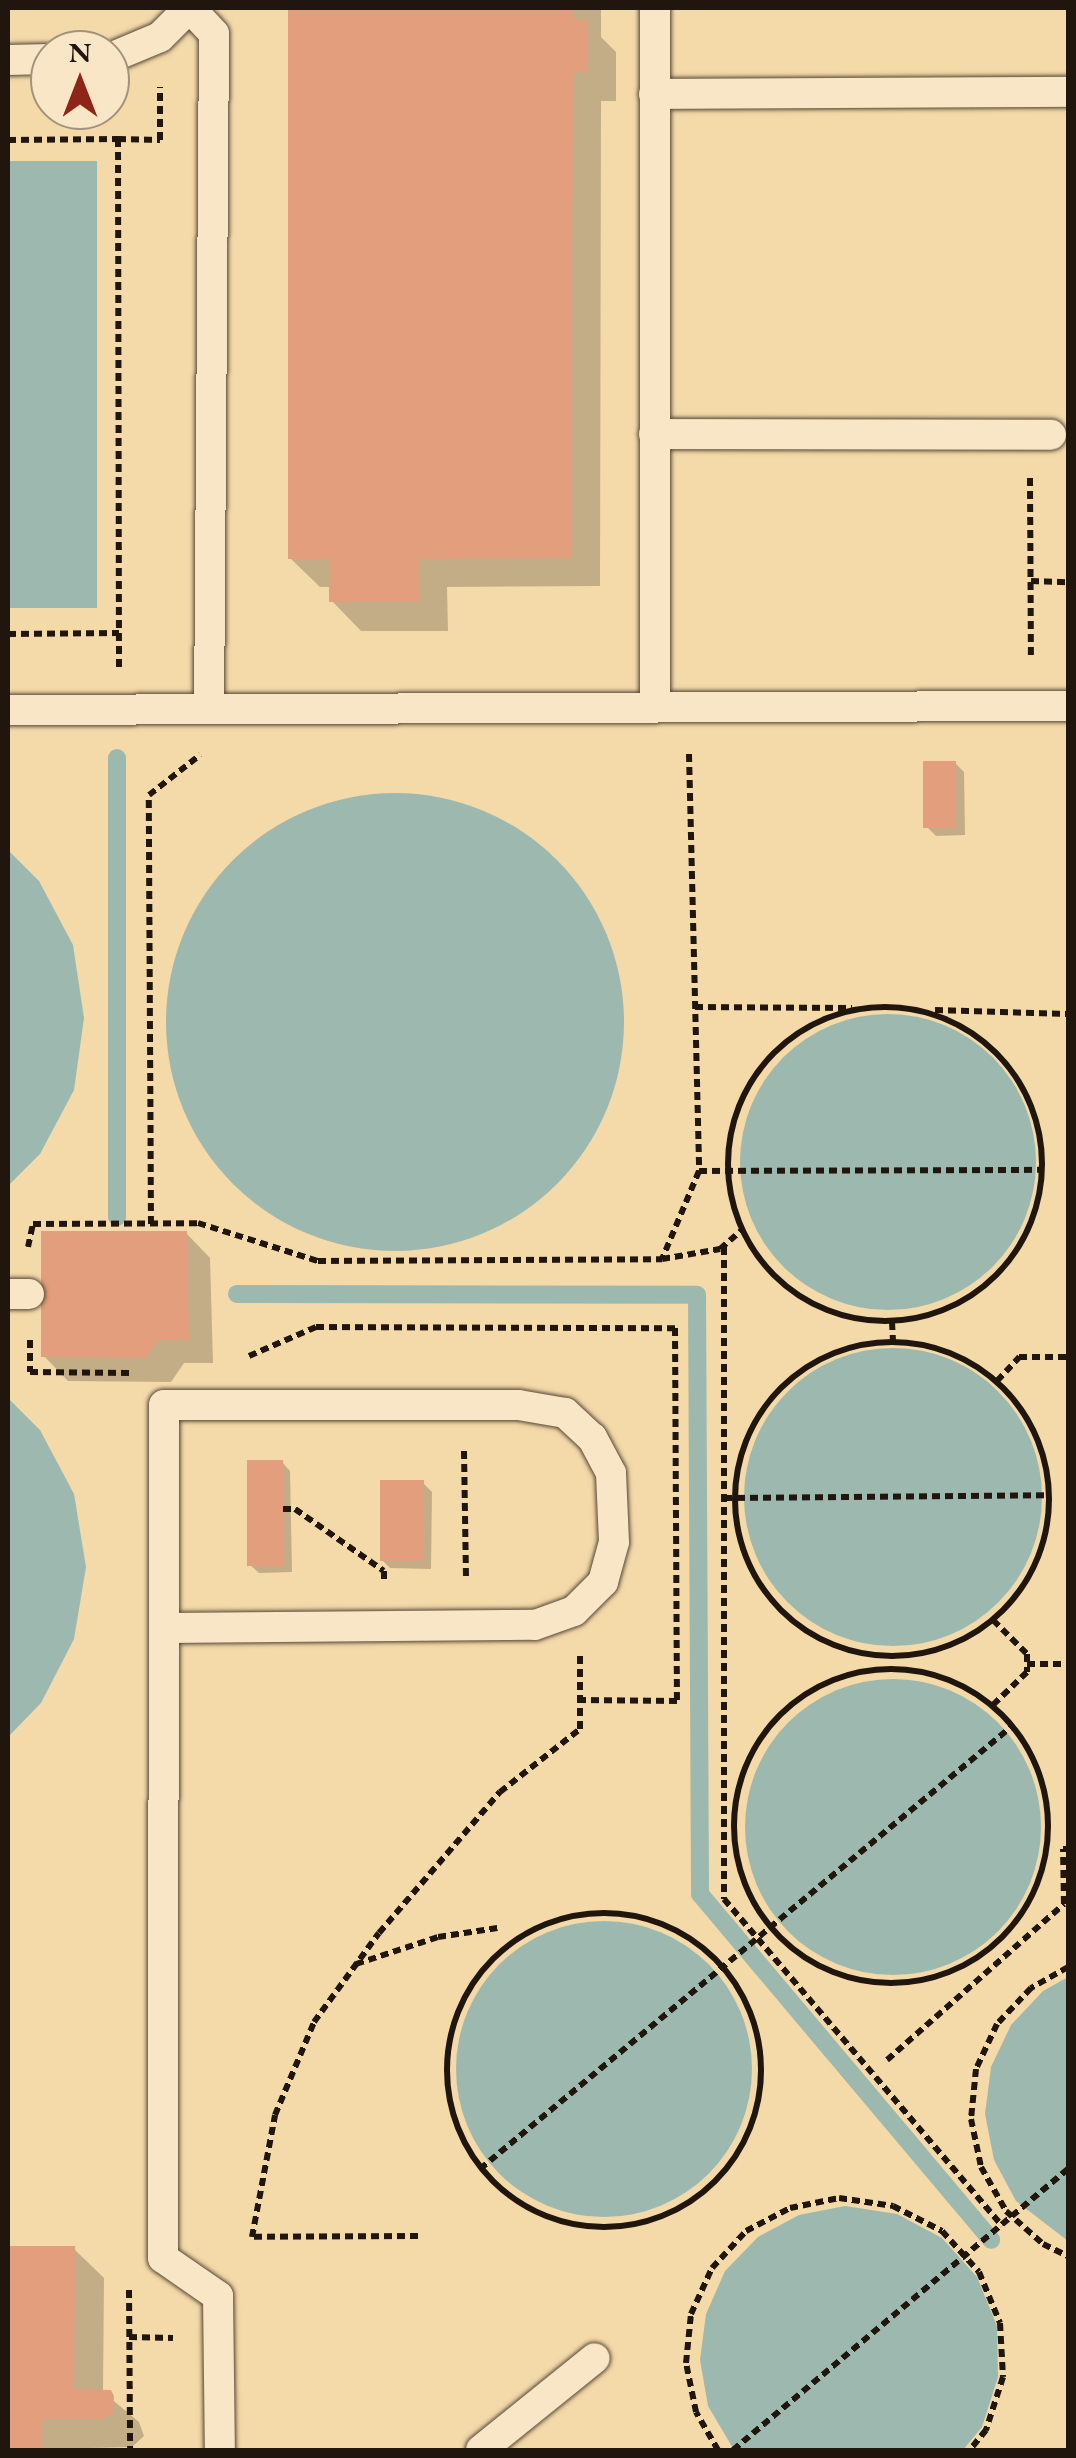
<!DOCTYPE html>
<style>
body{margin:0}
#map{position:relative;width:1076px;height:2458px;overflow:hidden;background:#f4d9a9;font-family:"EB Garamond",serif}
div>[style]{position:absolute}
.water>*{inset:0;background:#9db9af;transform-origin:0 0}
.round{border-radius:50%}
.shadow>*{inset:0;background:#0003}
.stream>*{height:18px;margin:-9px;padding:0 9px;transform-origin:9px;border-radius:9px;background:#9db9af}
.building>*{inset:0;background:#e29e7d;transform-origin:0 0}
.path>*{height:6px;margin-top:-3px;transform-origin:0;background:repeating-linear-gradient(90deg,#20160e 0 8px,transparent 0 13px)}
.path>.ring{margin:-3px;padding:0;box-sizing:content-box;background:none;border:6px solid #20160e;border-radius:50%}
.roads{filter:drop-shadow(0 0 2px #554735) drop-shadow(0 0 2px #554735)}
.lane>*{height:30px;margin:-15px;padding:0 15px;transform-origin:15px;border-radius:15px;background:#f8e6c7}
.path-bridge>*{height:6px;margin-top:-3px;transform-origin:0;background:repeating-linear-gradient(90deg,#20160e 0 8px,transparent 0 13px)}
span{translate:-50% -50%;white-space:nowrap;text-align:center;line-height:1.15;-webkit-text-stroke:10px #f8e6c7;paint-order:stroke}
.frame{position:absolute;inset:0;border:10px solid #20160e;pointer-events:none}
.north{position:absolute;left:30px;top:30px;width:100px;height:100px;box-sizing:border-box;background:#f8e6c7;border:2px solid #a2937d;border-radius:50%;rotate:0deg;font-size:28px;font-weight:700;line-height:40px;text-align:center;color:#20160e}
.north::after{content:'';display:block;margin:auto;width:35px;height:45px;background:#8f2418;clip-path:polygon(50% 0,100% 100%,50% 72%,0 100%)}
</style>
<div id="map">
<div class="water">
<i style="left:8px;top:161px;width:89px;height:447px"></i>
<i class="round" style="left:166px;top:793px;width:458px;height:458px"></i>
<i style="clip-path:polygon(8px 850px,39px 881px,73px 945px,84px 1018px,74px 1090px,40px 1154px,8px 1186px)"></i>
<i class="round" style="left:740px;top:1014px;width:296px;height:296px"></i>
<i class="round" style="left:744px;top:1348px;width:298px;height:298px"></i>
<i style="clip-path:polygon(8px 1398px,40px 1430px,74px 1494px,86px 1567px,74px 1639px,41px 1703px,8px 1737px)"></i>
<i class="round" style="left:745px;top:1679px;width:296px;height:296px"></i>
<i class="round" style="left:456px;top:1921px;width:296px;height:296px"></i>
<i style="clip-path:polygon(1068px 1977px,1068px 2241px,1016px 2201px,994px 2160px,985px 2114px,991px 2067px,1011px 2025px,1043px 1991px)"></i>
<i style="clip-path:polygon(845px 2206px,897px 2214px,942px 2238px,977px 2277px,997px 2326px,998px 2377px,982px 2427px,963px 2450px,734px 2450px,708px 2406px,700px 2360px,706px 2314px,725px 2271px,758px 2237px,799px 2215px)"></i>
</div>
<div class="shadow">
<i style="clip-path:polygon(290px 8px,601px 8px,601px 37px,616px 52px,616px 101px,601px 101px,600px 586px,447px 587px,448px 631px,361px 631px,332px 601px,332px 587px,320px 587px,290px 558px)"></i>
<i style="clip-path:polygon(955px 763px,964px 772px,965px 835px,936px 836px,927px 827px)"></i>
<i style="clip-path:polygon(186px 1233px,210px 1258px,213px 1363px,184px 1363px,171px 1382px,68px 1381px,44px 1356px)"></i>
<i style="clip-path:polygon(282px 1462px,290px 1471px,292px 1572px,259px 1573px,250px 1565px)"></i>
<i style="clip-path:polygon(423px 1483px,432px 1492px,431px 1569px,390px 1568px,382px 1560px)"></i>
<i style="clip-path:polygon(8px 2249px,74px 2249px,104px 2278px,103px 2392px,139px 2422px,144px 2436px,132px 2447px,8px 2450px)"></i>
</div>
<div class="stream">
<i style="left:117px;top:758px;width:459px;rotate:90deg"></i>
<i style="left:237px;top:1294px;width:460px;rotate:0.1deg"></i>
<i style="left:697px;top:1295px;width:599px;rotate:89.71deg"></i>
<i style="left:700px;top:1894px;width:452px;rotate:49.9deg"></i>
</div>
<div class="building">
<i style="clip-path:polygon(288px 8px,573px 8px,573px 20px,588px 20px,587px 72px,573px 72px,571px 558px,419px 559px,420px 602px,329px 602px,329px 559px,288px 559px)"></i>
<i style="left:923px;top:761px;width:33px;height:67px"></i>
<i style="clip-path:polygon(41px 1231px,187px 1231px,189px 1340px,159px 1340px,146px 1358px,41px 1357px)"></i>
<i style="left:247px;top:1460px;width:36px;height:106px"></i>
<i style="left:380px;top:1480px;width:44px;height:81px"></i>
<i style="clip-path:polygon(8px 2246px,75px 2246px,74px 2389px,111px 2390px,114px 2396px,113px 2413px,102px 2419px,42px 2419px,42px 2450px,8px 2450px)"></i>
</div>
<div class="path">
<i style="left:118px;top:139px;width:42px;rotate:1.4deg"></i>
<i style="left:160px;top:140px;width:53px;rotate:-90deg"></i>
<i style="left:8px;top:140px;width:110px;rotate:-0.5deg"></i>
<i style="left:118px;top:139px;width:528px;rotate:89.89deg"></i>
<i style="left:1030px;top:478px;width:182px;rotate:89.7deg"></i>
<i style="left:1031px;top:581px;width:37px;rotate:2deg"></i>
<i style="left:8px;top:634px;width:111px;rotate:-0.5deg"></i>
<i style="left:689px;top:754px;width:417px;rotate:88.6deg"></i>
<i style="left:699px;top:1171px;width:344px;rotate:-0.2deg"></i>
<i class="ring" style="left:728px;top:1007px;width:308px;height:308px"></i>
<i style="left:695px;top:1007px;width:157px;rotate:0.4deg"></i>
<i style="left:935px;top:1010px;width:133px;rotate:1.7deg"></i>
<i style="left:699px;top:1171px;width:95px;rotate:112.8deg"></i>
<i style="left:662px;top:1259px;width:59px;rotate:-9.8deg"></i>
<i style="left:720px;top:1249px;width:29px;rotate:-41deg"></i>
<i style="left:151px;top:1224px;width:429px;rotate:-90.3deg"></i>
<i style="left:149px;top:795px;width:65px;rotate:-38.1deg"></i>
<i style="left:28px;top:1247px;width:24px;rotate:-78deg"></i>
<i style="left:33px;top:1224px;width:165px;rotate:-0.3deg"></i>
<i style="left:198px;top:1223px;width:126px;rotate:17.6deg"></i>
<i style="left:318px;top:1261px;width:344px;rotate:-0.3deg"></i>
<i style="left:724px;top:1247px;width:652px;rotate:90deg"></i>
<i style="left:724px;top:1899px;width:429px;rotate:49.6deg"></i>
<i style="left:892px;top:1322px;width:20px;rotate:87deg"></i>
<i style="left:30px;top:1340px;width:32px;rotate:90deg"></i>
<i style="left:30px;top:1372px;width:100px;rotate:0.6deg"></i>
<i class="ring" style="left:735px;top:1342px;width:308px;height:308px"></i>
<i style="left:249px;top:1356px;width:73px;rotate:-23.4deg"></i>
<i style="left:316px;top:1327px;width:359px;rotate:0.2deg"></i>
<i style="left:675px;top:1328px;width:373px;rotate:89.7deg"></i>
<i style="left:677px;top:1701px;width:97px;rotate:-179.4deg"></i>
<i style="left:997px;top:1381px;width:33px;rotate:-47deg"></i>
<i style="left:1019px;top:1357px;width:49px"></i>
<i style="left:464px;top:1451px;width:128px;rotate:89.1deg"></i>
<i style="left:283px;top:1509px;width:12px"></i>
<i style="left:295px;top:1509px;width:108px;rotate:34.9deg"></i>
<i style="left:384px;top:1571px;width:11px;rotate:90deg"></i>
<i style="left:993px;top:1620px;width:48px;rotate:45deg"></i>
<i style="left:1027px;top:1654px;width:18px;rotate:90deg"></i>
<i style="left:1027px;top:1672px;width:47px;rotate:135.9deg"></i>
<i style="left:1027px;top:1664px;width:41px"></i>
<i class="ring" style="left:734px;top:1669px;width:308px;height:308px"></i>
<i class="ring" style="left:447px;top:1913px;width:308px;height:308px"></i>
<i style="left:356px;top:1964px;width:86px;rotate:-18.2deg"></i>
<i style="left:438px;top:1937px;width:60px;rotate:-8.7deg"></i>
<i style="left:1068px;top:1967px;width:43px;rotate:150.4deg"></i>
<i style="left:1031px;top:1988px;width:50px;rotate:133.4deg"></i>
<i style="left:997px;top:2024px;width:50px;rotate:115deg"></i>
<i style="left:976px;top:2069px;width:50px;rotate:95.7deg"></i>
<i style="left:971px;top:2119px;width:49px;rotate:78.2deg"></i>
<i style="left:981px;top:2167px;width:51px;rotate:60.4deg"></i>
<i style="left:1006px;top:2211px;width:50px;rotate:41.7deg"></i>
<i style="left:1043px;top:2244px;width:28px;rotate:26deg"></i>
<i style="left:887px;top:2060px;width:236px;rotate:-41.4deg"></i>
<i style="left:1064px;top:1904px;width:55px;rotate:-91deg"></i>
<i style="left:1063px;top:1849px;width:5px"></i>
<i style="left:418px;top:2236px;width:166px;rotate:179.7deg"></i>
<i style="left:252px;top:2237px;width:124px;rotate:-79.3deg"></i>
<i style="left:275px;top:2115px;width:101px;rotate:-67.2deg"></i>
<i style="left:314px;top:2022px;width:110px;rotate:-53.9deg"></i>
<i style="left:379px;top:1933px;width:186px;rotate:-49.4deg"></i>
<i style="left:500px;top:1792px;width:102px;rotate:-38.2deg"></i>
<i style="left:580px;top:1729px;width:74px;rotate:-90deg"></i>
<i style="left:129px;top:2290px;width:160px;rotate:89.6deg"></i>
<i style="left:129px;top:2337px;width:44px;rotate:1.3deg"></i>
<i style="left:718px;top:2450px;width:44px;rotate:-120.1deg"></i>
<i style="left:696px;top:2412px;width:50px;rotate:-101.5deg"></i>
<i style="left:686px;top:2363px;width:49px;rotate:-84.2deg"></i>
<i style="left:691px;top:2314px;width:51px;rotate:-65.5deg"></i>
<i style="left:712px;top:2268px;width:50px;rotate:-47.4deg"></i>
<i style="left:746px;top:2231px;width:50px;rotate:-27.6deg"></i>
<i style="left:790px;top:2208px;width:50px;rotate:-11.5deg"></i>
<i style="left:839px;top:2198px;width:55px;rotate:8.4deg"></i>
<i style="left:893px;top:2206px;width:55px;rotate:27deg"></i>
<i style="left:942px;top:2231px;width:55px;rotate:47.9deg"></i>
<i style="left:979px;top:2272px;width:55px;rotate:67.6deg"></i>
<i style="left:1000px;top:2323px;width:54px;rotate:86.8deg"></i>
<i style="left:1003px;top:2377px;width:56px;rotate:107.8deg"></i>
<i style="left:986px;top:2430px;width:26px;rotate:129deg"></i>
</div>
<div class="roads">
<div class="lane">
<i style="left:190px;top:8px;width:35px;rotate:47deg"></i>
<i style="left:214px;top:34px;width:675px;rotate:90.42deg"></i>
<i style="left:655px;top:8px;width:699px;rotate:90deg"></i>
<i style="left:110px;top:58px;width:54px;rotate:-22.8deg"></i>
<i style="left:160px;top:37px;width:41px;rotate:-45deg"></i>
<i style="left:8px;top:60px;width:42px;rotate:-1.4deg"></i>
<i style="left:654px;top:94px;width:414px;rotate:-0.3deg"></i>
<i style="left:654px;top:434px;width:397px;rotate:0.1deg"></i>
<i style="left:8px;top:710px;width:1060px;rotate:-0.22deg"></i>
<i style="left:8px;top:1294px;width:21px"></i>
<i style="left:164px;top:1628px;width:371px;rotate:-0.5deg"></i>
<i style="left:535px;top:1625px;width:41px;rotate:-19.7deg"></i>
<i style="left:574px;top:1611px;width:41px;rotate:-45deg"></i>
<i style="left:603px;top:1582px;width:41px;rotate:-74.6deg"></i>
<i style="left:614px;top:1542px;width:69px;rotate:-92.5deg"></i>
<i style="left:611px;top:1473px;width:40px;rotate:-118deg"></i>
<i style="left:592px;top:1438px;width:37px;rotate:-137deg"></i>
<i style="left:565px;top:1413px;width:47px;rotate:-170.1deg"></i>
<i style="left:519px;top:1405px;width:355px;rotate:180deg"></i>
<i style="left:164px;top:1405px;width:853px;rotate:90.07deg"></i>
<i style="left:163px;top:2258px;width:67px;rotate:34.6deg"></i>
<i style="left:218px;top:2296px;width:154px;rotate:89.3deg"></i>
<i style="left:481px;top:2450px;width:146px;rotate:-38.9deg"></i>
</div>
</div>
<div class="path-bridge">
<i style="left:724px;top:1498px;width:325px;rotate:-0.5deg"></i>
<i style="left:480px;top:2169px;width:692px;rotate:-39.78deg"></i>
<i style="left:733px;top:2450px;width:437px;rotate:-40deg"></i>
</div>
<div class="frame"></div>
<div class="north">N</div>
</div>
